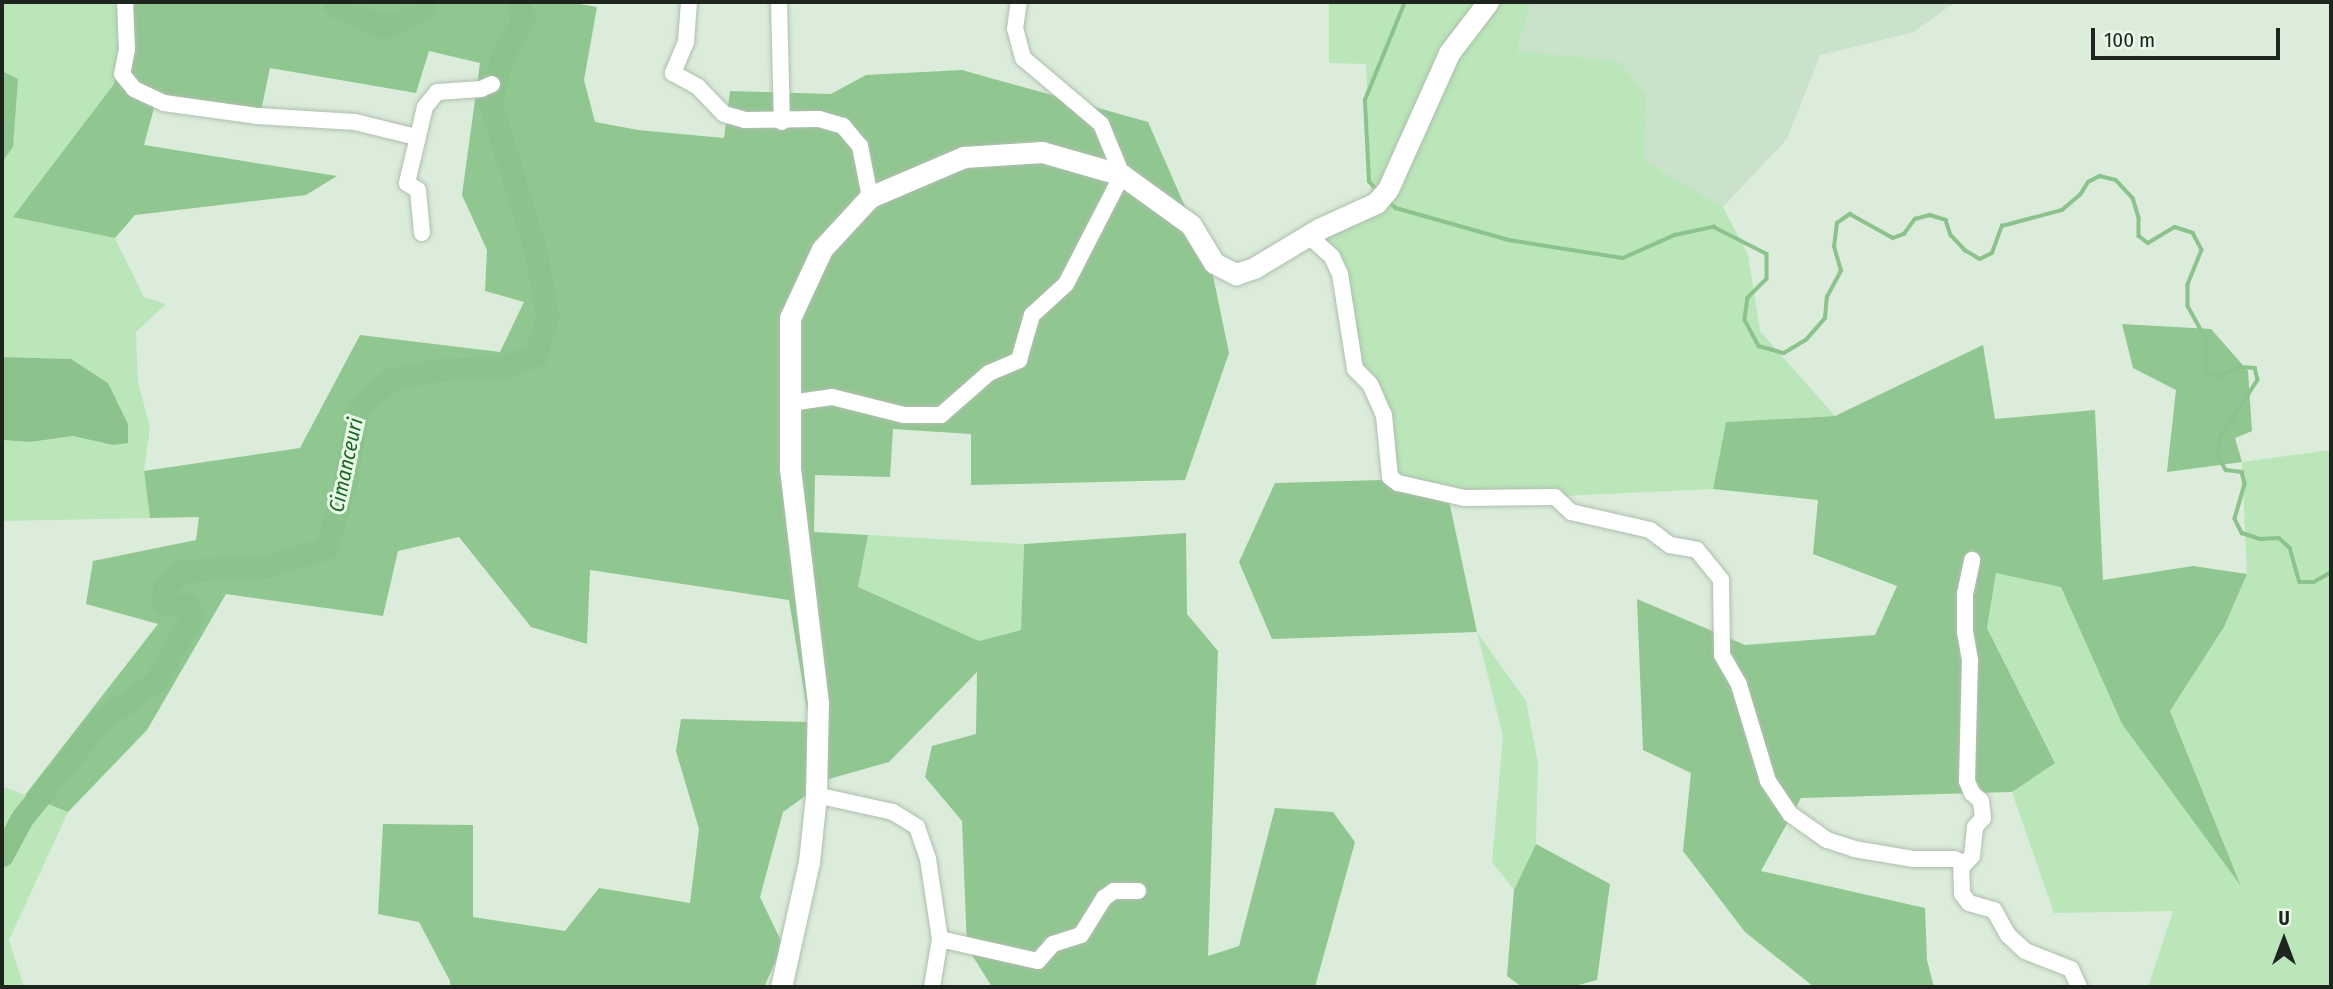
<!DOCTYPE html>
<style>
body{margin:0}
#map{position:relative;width:2333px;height:989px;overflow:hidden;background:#dbedda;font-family:"Fira Sans Condensed",sans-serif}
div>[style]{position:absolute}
.built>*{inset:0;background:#cae2ca}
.green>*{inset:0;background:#bae6ba}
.forest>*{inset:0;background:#90c690}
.water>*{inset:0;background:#8cc28c}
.stream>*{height:3.5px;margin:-1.75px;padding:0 1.75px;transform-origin:1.75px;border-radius:1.75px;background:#8cc28c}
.river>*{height:23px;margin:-11.5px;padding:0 11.5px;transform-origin:11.5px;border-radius:11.5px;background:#8cc28c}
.roads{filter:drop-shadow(0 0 2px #aebfad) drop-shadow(0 0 2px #aebfad)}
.street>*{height:16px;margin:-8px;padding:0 8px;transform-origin:8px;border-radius:8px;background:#fff}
.secondary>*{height:21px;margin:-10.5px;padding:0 10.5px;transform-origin:10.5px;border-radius:10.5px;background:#fff}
span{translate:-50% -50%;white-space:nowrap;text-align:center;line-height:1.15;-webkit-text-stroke:6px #e8fae7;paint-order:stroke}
.water-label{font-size:21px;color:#1c6724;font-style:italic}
.frame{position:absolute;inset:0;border:4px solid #1e241e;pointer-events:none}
.north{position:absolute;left:2249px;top:905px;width:70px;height:70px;-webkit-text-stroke:5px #e8fae7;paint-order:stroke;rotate:0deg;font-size:19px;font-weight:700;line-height:28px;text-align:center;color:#1e241e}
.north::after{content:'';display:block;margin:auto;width:24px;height:32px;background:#1e241e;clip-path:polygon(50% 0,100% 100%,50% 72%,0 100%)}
.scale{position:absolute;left:2091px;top:28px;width:189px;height:32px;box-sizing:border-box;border:4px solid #1e241e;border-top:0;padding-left:9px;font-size:21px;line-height:24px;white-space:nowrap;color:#1e241e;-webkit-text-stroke:5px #e8fae7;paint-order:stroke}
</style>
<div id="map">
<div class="built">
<i style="clip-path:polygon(1531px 2px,1955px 2px,1914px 32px,1820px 55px,1787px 139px,1723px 207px,1644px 160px,1646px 95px,1517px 51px)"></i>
</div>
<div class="green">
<i style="clip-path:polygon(2px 2px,124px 2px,114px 84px,14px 217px,115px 238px,144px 297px,166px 304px,136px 332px,138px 382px,150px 428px,144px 471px,150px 518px,2px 521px,2px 440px,30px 442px,73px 436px,113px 445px,128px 424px,108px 383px,71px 359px,2px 357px)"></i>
<i style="clip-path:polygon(1329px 2px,1531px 2px,1517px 51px,1618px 61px,1646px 95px,1644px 160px,1723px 207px,1748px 255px,1760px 331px,1835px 416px,1726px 422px,1713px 489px,1562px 496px,1448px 496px,1382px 480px,1386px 412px,1348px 361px,1334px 269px,1307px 238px,1371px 202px,1366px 64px,1329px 63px)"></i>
<i style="clip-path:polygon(2331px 450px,2331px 987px,2148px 987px,2173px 911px,2054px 913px,2012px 792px,2055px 762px,1987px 628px,1996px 573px,2061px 586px,2122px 724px,2240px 883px,2170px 711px,2224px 627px,2247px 574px,2242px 462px)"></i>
<i style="clip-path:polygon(868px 535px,1024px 544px,1021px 630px,979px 641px,858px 587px)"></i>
<i style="clip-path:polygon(1477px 632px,1526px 701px,1538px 763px,1536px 844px,1514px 890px,1492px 862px,1503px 736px)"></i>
<i style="clip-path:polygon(2px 786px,68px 812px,9px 940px,24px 987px,2px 987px)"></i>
</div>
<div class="forest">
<i style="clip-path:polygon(124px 2px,568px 2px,597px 7px,584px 80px,595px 122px,638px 130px,724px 138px,730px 91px,831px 94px,866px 75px,962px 70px,1148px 122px,1211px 266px,1229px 353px,1185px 480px,971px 485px,971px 434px,893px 429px,890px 477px,815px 475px,814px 532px,868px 535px,858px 587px,979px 641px,1021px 630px,1024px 544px,1186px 533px,1187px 614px,1218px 651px,1208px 956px,1239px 946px,1275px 808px,1333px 812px,1355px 842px,1315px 987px,992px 987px,967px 947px,962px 821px,925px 777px,932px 746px,976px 734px,977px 672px,889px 762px,829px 779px,783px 812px,760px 897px,783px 945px,764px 987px,450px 987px,450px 981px,419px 922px,378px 914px,383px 824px,473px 825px,473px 917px,565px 931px,599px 888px,690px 903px,699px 829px,676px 751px,681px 719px,809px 722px,789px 600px,590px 570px,587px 644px,531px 627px,459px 537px,398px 551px,383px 616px,226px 594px,147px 730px,68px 812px,25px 795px,158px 624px,86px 604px,93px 561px,196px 540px,199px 517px,150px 518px,144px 471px,300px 448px,360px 335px,500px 352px,524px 302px,485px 291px,487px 250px,462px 195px,480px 63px,429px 51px,416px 93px,270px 68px,261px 111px,154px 108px,144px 145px,337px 176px,306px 195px,135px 215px,115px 238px,13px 217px,114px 84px)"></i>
<i style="clip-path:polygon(2px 71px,18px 79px,13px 147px,2px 162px)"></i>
<i style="clip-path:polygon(2122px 324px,2211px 329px,2248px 371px,2252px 431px,2235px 438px,2242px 462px,2167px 472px,2176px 390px,2133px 368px)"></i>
<i style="clip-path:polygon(1983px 345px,1995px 419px,2095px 410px,2103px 580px,2193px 566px,2247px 574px,2224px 627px,2170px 711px,2241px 886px,2122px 724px,2061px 587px,1996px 573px,1987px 628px,2055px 763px,2012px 792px,1801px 798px,1761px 871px,1925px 908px,1927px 960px,1934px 987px,1814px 987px,1745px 932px,1683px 851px,1691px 773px,1643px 750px,1637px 599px,1745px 645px,1875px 635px,1897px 586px,1813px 554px,1818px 500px,1713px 489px,1726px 422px,1835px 416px)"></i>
<i style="clip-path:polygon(1382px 480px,1448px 496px,1477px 632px,1272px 639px,1239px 562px,1275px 483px)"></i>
<i style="clip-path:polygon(1536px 844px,1610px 884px,1597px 980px,1571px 987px,1522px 987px,1507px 976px,1514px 890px)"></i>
</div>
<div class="water">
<i style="clip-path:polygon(2px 357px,71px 359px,108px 383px,128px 424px,128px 443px,113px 445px,73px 436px,30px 442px,2px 440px)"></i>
</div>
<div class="stream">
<i style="left:1377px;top:190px;width:11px;rotate:-135deg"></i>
<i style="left:1369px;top:182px;width:82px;rotate:-92.8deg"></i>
<i style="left:1365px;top:100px;width:106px;rotate:-67.8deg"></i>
<i style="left:1388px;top:201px;width:11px;rotate:41deg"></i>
<i style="left:1396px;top:208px;width:117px;rotate:15.8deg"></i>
<i style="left:1509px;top:240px;width:115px;rotate:9deg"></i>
<i style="left:1623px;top:258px;width:57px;rotate:-23.9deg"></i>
<i style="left:1675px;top:235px;width:40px;rotate:-12deg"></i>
<i style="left:1714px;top:227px;width:59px;rotate:27deg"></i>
<i style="left:1767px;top:254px;width:25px;rotate:90deg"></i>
<i style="left:1767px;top:279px;width:27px;rotate:135deg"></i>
<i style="left:1748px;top:298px;width:22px;rotate:98deg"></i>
<i style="left:1745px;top:320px;width:30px;rotate:62deg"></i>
<i style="left:1759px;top:346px;width:26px;rotate:16deg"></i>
<i style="left:1784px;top:353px;width:26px;rotate:-31deg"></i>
<i style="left:1806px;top:340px;width:29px;rotate:-49deg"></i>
<i style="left:1825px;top:318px;width:21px;rotate:-85deg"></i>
<i style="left:1827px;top:297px;width:30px;rotate:-62deg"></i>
<i style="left:1841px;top:271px;width:25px;rotate:-106deg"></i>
<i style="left:1834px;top:247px;width:24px;rotate:-83deg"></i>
<i style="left:1837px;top:223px;width:16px;rotate:-35deg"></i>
<i style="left:1850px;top:214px;width:49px;rotate:29.2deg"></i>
<i style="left:1893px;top:238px;width:12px;rotate:-20deg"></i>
<i style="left:1904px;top:234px;width:19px;rotate:-54deg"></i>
<i style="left:1915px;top:219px;width:16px;rotate:-15deg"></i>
<i style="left:1930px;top:215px;width:17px;rotate:17deg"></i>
<i style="left:1946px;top:220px;width:16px;rotate:72deg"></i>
<i style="left:1951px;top:235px;width:21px;rotate:47deg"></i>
<i style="left:1965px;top:250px;width:17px;rotate:31deg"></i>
<i style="left:1980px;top:259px;width:13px;rotate:-27deg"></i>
<i style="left:1992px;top:253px;width:29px;rotate:-70deg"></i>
<i style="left:2002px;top:226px;width:62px;rotate:-14.9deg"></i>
<i style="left:2062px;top:210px;width:23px;rotate:-40deg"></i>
<i style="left:2080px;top:195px;width:15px;rotate:-58deg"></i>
<i style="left:2088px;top:182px;width:13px;rotate:-27deg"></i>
<i style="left:2100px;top:176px;width:16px;rotate:14deg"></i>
<i style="left:2116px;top:180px;width:25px;rotate:47deg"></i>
<i style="left:2133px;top:198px;width:21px;rotate:73deg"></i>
<i style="left:2139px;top:218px;width:18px;rotate:90deg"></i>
<i style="left:2139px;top:236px;width:11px;rotate:38deg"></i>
<i style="left:2148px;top:243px;width:31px;rotate:-31deg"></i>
<i style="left:2175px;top:227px;width:19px;rotate:18deg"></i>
<i style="left:2193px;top:233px;width:19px;rotate:62deg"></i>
<i style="left:2202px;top:250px;width:38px;rotate:112deg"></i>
<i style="left:2188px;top:285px;width:21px;rotate:90deg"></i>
<i style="left:2188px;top:306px;width:39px;rotate:61deg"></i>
<i style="left:2207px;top:340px;width:31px;rotate:90deg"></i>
<i style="left:2207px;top:371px;width:13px;rotate:29deg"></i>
<i style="left:2218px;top:377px;width:24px;rotate:-24deg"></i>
<i style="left:2240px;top:367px;width:15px;rotate:4deg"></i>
<i style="left:2255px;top:368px;width:12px;rotate:76deg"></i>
<i style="left:2258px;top:380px;width:70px;rotate:122.8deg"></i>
<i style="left:2220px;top:439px;width:16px;rotate:97deg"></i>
<i style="left:2218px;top:455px;width:17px;rotate:62deg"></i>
<i style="left:2226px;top:470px;width:16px;rotate:7deg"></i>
<i style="left:2242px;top:472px;width:12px;rotate:76deg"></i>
<i style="left:2245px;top:484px;width:36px;rotate:106deg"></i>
<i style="left:2235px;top:519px;width:16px;rotate:63deg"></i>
<i style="left:2242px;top:533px;width:19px;rotate:18deg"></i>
<i style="left:2260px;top:539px;width:19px;rotate:-3deg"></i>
<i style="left:2279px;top:538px;width:15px;rotate:42deg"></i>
<i style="left:2290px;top:548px;width:35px;rotate:74deg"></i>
<i style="left:2300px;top:582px;width:14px"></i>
<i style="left:2314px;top:582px;width:20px;rotate:-30deg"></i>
</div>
<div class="river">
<i style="left:333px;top:2px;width:6px;rotate:51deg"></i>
<i style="left:337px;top:7px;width:51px;rotate:23.1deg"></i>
<i style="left:384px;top:27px;width:41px;rotate:-22.8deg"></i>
<i style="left:422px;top:11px;width:10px;rotate:-66deg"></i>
<i style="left:2px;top:855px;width:42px;rotate:-61.6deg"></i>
<i style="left:22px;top:818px;width:126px;rotate:-51.1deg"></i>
<i style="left:101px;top:720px;width:67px;rotate:-35.3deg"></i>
<i style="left:156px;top:681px;width:73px;rotate:-60.6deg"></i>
<i style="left:192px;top:617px;width:13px;rotate:-108deg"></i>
<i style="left:188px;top:605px;width:25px;rotate:-178deg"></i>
<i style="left:163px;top:604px;width:15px;rotate:-86deg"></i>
<i style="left:164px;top:589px;width:25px;rotate:-45deg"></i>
<i style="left:182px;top:571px;width:86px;rotate:-3.3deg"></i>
<i style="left:268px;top:566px;width:61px;rotate:-17.2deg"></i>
<i style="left:326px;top:548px;width:64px;rotate:-73.6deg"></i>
<i style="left:344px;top:487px;width:80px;rotate:-80deg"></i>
<i style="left:358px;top:408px;width:45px;rotate:-40.5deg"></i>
<i style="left:392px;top:379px;width:45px;rotate:-11.6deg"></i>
<i style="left:436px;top:370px;width:66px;rotate:-1.7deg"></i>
<i style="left:502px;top:368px;width:36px;rotate:-21deg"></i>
<i style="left:536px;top:355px;width:41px;rotate:-74.2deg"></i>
<i style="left:547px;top:316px;width:64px;rotate:-99.9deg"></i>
<i style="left:536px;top:253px;width:158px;rotate:-106.9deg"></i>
<i style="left:490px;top:102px;width:48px;rotate:-75.4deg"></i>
<i style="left:502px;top:56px;width:44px;rotate:-59.9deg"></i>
<i style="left:524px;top:18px;width:17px;rotate:-114deg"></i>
</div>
<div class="roads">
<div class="street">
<i style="left:125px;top:2px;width:47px;rotate:87.6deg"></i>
<i style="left:127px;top:49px;width:25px;rotate:101deg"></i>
<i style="left:122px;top:74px;width:19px;rotate:51deg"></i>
<i style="left:134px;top:89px;width:33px;rotate:25deg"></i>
<i style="left:164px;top:103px;width:95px;rotate:7.9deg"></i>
<i style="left:258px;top:116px;width:97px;rotate:3.5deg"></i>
<i style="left:355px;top:122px;width:63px;rotate:13.8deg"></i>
<i style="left:689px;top:2px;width:40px;rotate:94.3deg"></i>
<i style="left:686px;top:42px;width:34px;rotate:113deg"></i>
<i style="left:673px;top:73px;width:29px;rotate:29deg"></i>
<i style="left:698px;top:87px;width:37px;rotate:46deg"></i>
<i style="left:724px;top:114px;width:22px;rotate:16deg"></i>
<i style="left:745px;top:120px;width:74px;rotate:-0.8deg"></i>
<i style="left:819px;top:119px;width:25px;rotate:16deg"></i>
<i style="left:843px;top:126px;width:26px;rotate:50deg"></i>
<i style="left:860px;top:146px;width:52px;rotate:78.9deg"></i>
<i style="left:779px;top:2px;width:120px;rotate:88.6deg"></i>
<i style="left:422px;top:233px;width:43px;rotate:-95.3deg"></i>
<i style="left:418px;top:190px;width:13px;rotate:-148deg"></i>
<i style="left:407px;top:183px;width:78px;rotate:-76.7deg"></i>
<i style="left:425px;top:107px;width:19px;rotate:-51deg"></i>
<i style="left:437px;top:92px;width:44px;rotate:-3.9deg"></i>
<i style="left:481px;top:89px;width:12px;rotate:-24deg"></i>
<i style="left:1309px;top:236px;width:31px;rotate:42deg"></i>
<i style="left:1332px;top:257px;width:19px;rotate:65deg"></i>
<i style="left:1340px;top:274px;width:96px;rotate:81deg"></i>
<i style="left:1355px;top:369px;width:21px;rotate:45deg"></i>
<i style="left:1370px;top:384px;width:34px;rotate:66deg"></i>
<i style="left:1384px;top:415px;width:62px;rotate:84.5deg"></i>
<i style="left:1390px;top:477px;width:10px;rotate:37deg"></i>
<i style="left:1398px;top:483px;width:68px;rotate:12.8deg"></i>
<i style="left:1464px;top:498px;width:91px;rotate:-0.6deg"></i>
<i style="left:1555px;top:497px;width:22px;rotate:43deg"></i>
<i style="left:1571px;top:512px;width:81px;rotate:12.8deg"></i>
<i style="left:1650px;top:530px;width:25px;rotate:37deg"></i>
<i style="left:1670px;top:545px;width:27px;rotate:10deg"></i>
<i style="left:1697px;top:550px;width:38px;rotate:51deg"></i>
<i style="left:1721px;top:580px;width:75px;rotate:89.2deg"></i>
<i style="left:1722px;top:655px;width:34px;rotate:60deg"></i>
<i style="left:1739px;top:685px;width:100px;rotate:73.2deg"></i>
<i style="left:1768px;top:781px;width:40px;rotate:56deg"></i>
<i style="left:1790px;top:814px;width:45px;rotate:35.1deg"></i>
<i style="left:1827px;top:840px;width:28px;rotate:18deg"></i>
<i style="left:1854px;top:849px;width:61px;rotate:9.5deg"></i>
<i style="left:1914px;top:859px;width:40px"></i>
<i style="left:1954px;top:859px;width:8px;rotate:23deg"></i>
<i style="left:1961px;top:862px;width:32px;rotate:88deg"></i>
<i style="left:1962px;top:894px;width:11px;rotate:52deg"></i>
<i style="left:1969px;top:903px;width:26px;rotate:16deg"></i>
<i style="left:1994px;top:910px;width:29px;rotate:61deg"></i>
<i style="left:2008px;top:935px;width:23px;rotate:43deg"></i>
<i style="left:2025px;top:951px;width:49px;rotate:21.4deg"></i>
<i style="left:2071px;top:969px;width:20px;rotate:66deg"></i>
<i style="left:790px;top:403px;width:42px;rotate:-8.1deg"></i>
<i style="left:832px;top:397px;width:74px;rotate:14deg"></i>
<i style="left:904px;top:415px;width:37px"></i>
<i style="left:941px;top:415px;width:64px;rotate:-41.2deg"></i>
<i style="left:989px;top:373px;width:33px;rotate:-23deg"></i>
<i style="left:1019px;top:360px;width:47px;rotate:-73.9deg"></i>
<i style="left:1032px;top:315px;width:46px;rotate:-42.4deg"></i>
<i style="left:1066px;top:284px;width:123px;rotate:-62.8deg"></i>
<i style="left:1122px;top:175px;width:55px;rotate:-112.4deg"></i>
<i style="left:1101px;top:124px;width:102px;rotate:-139.8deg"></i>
<i style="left:1023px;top:58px;width:30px;rotate:-105deg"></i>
<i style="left:1015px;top:29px;width:27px;rotate:-82deg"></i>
<i style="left:816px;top:795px;width:79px;rotate:12.4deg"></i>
<i style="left:893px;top:812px;width:28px;rotate:32deg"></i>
<i style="left:917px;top:827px;width:34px;rotate:71deg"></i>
<i style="left:928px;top:859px;width:81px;rotate:81.5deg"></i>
<i style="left:940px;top:939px;width:49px;rotate:99.5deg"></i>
<i style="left:1962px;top:867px;width:15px;rotate:-48deg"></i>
<i style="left:1972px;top:856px;width:29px;rotate:-84deg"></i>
<i style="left:1975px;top:827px;width:12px;rotate:-48deg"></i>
<i style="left:1983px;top:818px;width:17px;rotate:-97deg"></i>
<i style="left:1981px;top:801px;width:12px;rotate:-138deg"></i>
<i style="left:1972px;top:793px;width:13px;rotate:-113deg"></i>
<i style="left:1967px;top:781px;width:121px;rotate:-88.6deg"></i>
<i style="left:1970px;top:660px;width:29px;rotate:-100deg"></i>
<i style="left:1965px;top:631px;width:37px;rotate:-90deg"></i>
<i style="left:1965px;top:594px;width:35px;rotate:-78deg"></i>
<i style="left:940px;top:939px;width:100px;rotate:12.7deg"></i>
<i style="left:1038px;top:961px;width:23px;rotate:-49deg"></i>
<i style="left:1053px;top:944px;width:29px;rotate:-18deg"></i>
<i style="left:1081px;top:935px;width:44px;rotate:-58.1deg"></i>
<i style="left:1104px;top:898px;width:12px;rotate:-35deg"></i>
<i style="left:1114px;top:891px;width:24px"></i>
</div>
<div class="secondary">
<i style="left:781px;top:987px;width:128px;rotate:-77.4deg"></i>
<i style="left:809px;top:862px;width:67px;rotate:-84deg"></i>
<i style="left:816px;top:795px;width:92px;rotate:-88.8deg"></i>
<i style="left:818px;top:703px;width:238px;rotate:-96.8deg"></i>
<i style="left:790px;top:467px;width:149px;rotate:-90deg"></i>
<i style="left:790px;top:318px;width:76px;rotate:-65.1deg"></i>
<i style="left:822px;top:249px;width:71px;rotate:-47.3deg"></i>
<i style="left:870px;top:197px;width:102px;rotate:-23.1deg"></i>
<i style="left:964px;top:157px;width:78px;rotate:-3.7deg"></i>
<i style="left:1042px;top:152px;width:83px;rotate:16deg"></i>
<i style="left:1122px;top:175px;width:85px;rotate:35.9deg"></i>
<i style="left:1191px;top:225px;width:44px;rotate:58.8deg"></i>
<i style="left:1214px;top:263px;width:25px;rotate:27deg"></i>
<i style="left:1236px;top:274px;width:19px;rotate:-18deg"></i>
<i style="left:1254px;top:268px;width:76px;rotate:-31deg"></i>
<i style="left:1319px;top:229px;width:63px;rotate:-24.5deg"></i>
<i style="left:1376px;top:203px;width:18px;rotate:-49deg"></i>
<i style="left:1388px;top:189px;width:149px;rotate:-65.8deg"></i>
<i style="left:1449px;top:53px;width:64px;rotate:-52.6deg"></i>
</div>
</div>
<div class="water-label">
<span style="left:346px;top:465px;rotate:-78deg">Cimanceuri</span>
</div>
<div class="frame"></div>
<div class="north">U</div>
<div class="scale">100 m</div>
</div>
